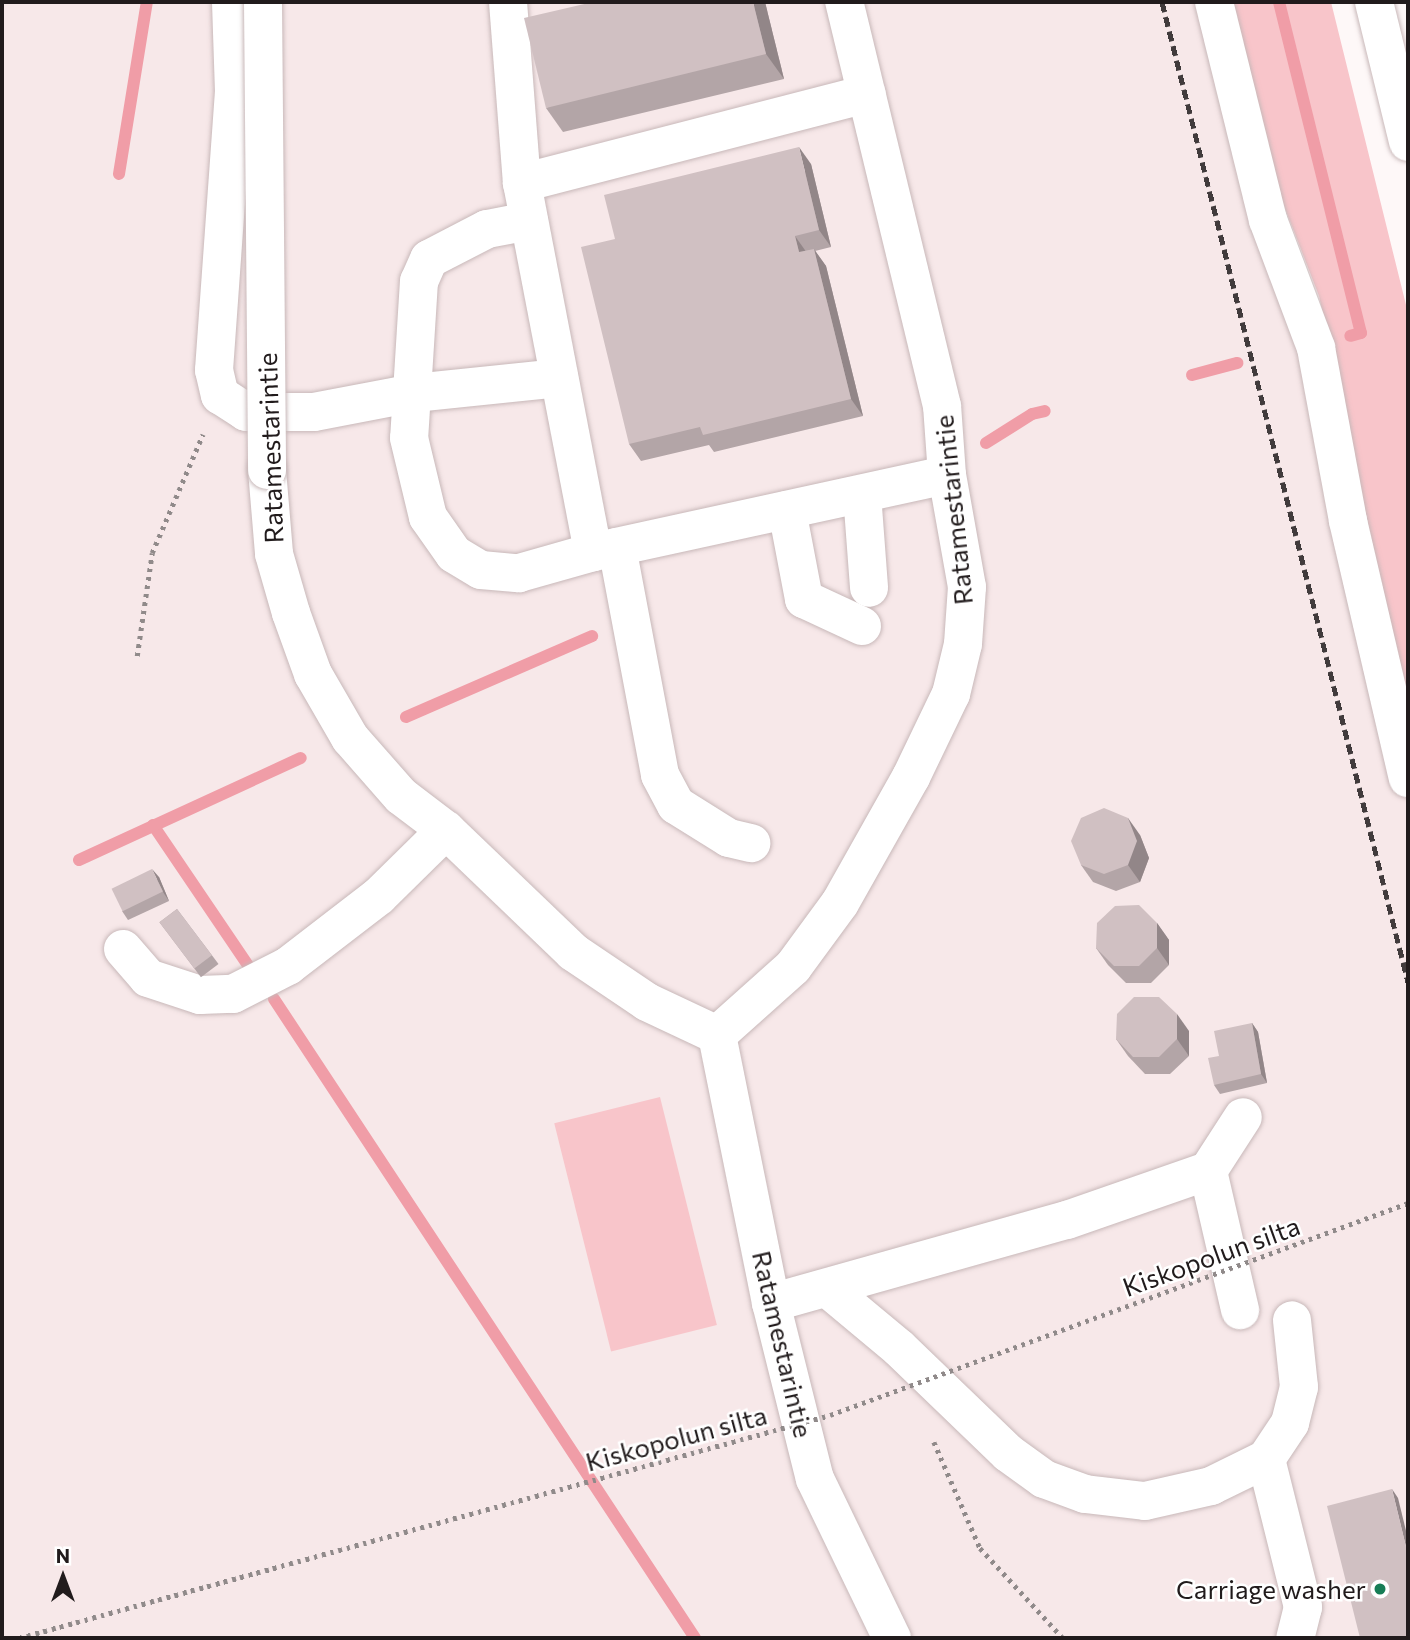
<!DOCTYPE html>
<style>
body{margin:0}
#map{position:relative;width:1410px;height:1640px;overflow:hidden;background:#fef8f8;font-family:Commissioner,sans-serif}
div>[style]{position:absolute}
.built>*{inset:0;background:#f7e8e9}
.green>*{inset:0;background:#f8c5ca;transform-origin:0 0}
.stream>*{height:12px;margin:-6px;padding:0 6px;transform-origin:6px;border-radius:6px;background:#f09da7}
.path>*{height:4.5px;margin-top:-2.25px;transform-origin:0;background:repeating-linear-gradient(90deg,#908a8a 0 3.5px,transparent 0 8.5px)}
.roads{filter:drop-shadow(0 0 2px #c8b8b9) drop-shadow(0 0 2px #c8b8b9)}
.minor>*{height:38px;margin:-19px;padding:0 19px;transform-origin:19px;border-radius:19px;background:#fff}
.rail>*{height:5px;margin-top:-2.5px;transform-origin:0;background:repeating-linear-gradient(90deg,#413b3c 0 10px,transparent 0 15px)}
.path-bridge>*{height:4.5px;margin-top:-2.25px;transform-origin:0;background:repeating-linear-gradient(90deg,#908a8a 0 3.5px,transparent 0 8.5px)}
.bridges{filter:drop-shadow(0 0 2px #c8b8b9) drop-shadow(0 0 2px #c8b8b9)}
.minor-bridge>*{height:38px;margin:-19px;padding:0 19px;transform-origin:19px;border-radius:19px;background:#fff}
.wall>*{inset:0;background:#b3a5a7;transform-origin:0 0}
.shaded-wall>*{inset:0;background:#928688}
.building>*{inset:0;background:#d0c0c2;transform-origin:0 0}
.dots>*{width:19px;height:19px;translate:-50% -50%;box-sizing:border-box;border:4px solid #fff;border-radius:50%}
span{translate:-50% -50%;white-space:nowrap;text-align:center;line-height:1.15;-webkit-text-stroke:5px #fff;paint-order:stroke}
.street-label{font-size:26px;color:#211b1c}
.poi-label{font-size:26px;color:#211b1c}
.right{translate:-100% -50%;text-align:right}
.frame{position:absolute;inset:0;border:4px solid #211b1c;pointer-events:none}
.north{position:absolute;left:28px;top:1542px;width:70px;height:70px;-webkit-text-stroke:5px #fff;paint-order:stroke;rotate:0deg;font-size:19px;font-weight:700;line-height:28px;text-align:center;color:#211b1c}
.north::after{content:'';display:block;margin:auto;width:24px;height:32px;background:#211b1c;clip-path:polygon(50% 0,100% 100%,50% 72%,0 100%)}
</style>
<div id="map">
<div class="built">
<i style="clip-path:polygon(2px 2px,1237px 2px,1408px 702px,1408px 1638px,2px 1638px)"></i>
</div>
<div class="green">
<i style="clip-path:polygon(1228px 2px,1331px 2px,1408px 313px,1408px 711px,1319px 296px,1273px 177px)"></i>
<i style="left:660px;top:1097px;width:235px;height:109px;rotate:76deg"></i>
</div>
<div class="stream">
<i style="left:1279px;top:2px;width:341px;rotate:76.1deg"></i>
<i style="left:1361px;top:333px;width:11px;rotate:165deg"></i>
<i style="left:119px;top:174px;width:174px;rotate:-80.8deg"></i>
<i style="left:1192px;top:375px;width:47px;rotate:-14.9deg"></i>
<i style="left:986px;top:443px;width:54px;rotate:-32.2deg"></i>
<i style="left:1032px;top:414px;width:13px;rotate:-13deg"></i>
<i style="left:406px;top:717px;width:203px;rotate:-23.5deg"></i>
<i style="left:153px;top:825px;width:176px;rotate:55.9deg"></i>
<i style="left:79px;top:860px;width:244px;rotate:-24.7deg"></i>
<i style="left:274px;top:999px;width:765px;rotate:56.62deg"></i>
</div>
<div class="path">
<i style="left:137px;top:656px;width:104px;rotate:-81.7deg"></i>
<i style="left:152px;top:553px;width:129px;rotate:-66.8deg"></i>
<i style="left:934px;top:1442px;width:116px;rotate:66.5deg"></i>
<i style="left:980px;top:1548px;width:122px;rotate:47.3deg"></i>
</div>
<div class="roads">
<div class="minor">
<i style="left:231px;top:2px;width:89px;rotate:88.1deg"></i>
<i style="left:234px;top:91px;width:280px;rotate:94.1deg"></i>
<i style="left:214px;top:370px;width:26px;rotate:77deg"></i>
<i style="left:220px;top:395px;width:31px;rotate:33deg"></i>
<i style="left:246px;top:412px;width:68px"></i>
<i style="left:314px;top:412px;width:102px;rotate:-10.8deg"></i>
<i style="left:414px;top:393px;width:146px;rotate:-5.9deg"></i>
<i style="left:508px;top:2px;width:182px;rotate:85.6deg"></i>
<i style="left:522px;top:183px;width:376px;rotate:79.1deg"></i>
<i style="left:593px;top:552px;width:362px;rotate:-12.3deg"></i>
<i style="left:1214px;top:2px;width:225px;rotate:76.1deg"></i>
<i style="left:1268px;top:220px;width:137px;rotate:69.4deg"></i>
<i style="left:1316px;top:348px;width:176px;rotate:79.5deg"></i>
<i style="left:1348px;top:521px;width:264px;rotate:76.9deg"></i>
<i style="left:1374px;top:2px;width:144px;rotate:76.3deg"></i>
<i style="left:522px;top:183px;width:356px;rotate:-14.5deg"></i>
<i style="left:529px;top:221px;width:43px;rotate:169.2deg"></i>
<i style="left:487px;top:229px;width:65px;rotate:152.7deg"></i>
<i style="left:429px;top:259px;width:24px;rotate:114deg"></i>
<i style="left:419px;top:281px;width:157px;rotate:93.6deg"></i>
<i style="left:409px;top:438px;width:81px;rotate:76.5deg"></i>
<i style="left:428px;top:517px;width:45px;rotate:54.9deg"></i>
<i style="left:454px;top:554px;width:31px;rotate:31deg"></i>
<i style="left:481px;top:570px;width:38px;rotate:5deg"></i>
<i style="left:519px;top:573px;width:77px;rotate:-15.8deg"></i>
<i style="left:267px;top:470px;width:84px;rotate:85.2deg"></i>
<i style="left:274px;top:554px;width:61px;rotate:73.9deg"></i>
<i style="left:291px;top:613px;width:65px;rotate:70.2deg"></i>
<i style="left:313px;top:674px;width:74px;rotate:60deg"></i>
<i style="left:350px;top:738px;width:77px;rotate:48.7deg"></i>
<i style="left:401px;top:796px;width:56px;rotate:37.1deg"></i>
<i style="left:446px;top:830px;width:176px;rotate:43.8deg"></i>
<i style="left:573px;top:952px;width:89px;rotate:34deg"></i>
<i style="left:647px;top:1002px;width:77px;rotate:25.2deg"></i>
<i style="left:862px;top:494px;width:94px;rotate:85.7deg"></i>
<i style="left:787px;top:510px;width:91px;rotate:79.2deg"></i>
<i style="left:804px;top:599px;width:64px;rotate:25deg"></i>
<i style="left:617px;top:547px;width:232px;rotate:79.3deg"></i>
<i style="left:660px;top:775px;width:34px;rotate:62deg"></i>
<i style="left:676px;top:805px;width:62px;rotate:31.9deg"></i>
<i style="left:729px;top:838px;width:23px;rotate:13deg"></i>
<i style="left:123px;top:949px;width:38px;rotate:49deg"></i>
<i style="left:148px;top:978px;width:55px;rotate:18.1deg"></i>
<i style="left:200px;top:995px;width:33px;rotate:-2deg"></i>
<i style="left:233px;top:994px;width:62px;rotate:-27deg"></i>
<i style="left:288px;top:966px;width:115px;rotate:-37.6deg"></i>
<i style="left:379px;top:896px;width:94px;rotate:-44.6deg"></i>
<i style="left:717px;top:1035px;width:102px;rotate:-41.8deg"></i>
<i style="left:793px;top:967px;width:79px;rotate:-53.7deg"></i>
<i style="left:840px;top:903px;width:145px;rotate:-60.6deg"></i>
<i style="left:911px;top:777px;width:92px;rotate:-64.3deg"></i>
<i style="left:951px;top:694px;width:51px;rotate:-76.5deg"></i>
<i style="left:963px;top:644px;width:57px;rotate:-86deg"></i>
<i style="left:967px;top:587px;width:114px;rotate:-100.1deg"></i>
<i style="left:947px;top:475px;width:69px;rotate:-94.1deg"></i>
<i style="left:942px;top:406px;width:416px;rotate:-103.6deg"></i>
<i style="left:717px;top:1035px;width:273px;rotate:78.6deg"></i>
<i style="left:771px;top:1303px;width:181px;rotate:76deg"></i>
<i style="left:815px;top:1479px;width:177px;rotate:64.2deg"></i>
<i style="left:1208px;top:1171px;width:143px;rotate:77deg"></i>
<i style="left:827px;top:1288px;width:94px;rotate:39.8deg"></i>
<i style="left:899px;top:1348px;width:151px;rotate:43.9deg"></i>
<i style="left:1008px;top:1453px;width:44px;rotate:35.8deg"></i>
<i style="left:1044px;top:1479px;width:44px;rotate:20.1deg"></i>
<i style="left:1085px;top:1494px;width:60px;rotate:6.7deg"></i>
<i style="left:1145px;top:1501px;width:68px;rotate:-12.8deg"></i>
<i style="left:1211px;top:1486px;width:61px;rotate:-26.1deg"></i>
<i style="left:1266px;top:1459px;width:43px;rotate:-56.3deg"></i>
<i style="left:1290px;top:1423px;width:37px;rotate:-76deg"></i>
<i style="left:1299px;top:1387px;width:67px;rotate:-96deg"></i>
<i style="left:771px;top:1303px;width:307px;rotate:-15.7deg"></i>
<i style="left:1067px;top:1220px;width:149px;rotate:-19.2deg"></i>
<i style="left:1208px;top:1171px;width:64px;rotate:-57.1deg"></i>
<i style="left:1266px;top:1459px;width:153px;rotate:76deg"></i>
<i style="left:1303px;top:1607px;width:32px;rotate:104deg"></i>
</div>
</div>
<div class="rail">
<i style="left:1162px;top:2px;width:1010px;rotate:75.91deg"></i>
</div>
<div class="path-bridge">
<i style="left:19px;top:1638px;width:841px;rotate:-15.37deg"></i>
<i style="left:830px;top:1415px;width:616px;rotate:-20.14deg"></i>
</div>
<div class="bridges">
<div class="minor-bridge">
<i style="left:263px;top:2px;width:468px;rotate:89.5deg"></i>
</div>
</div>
<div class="wall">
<i style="clip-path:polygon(765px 2px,784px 79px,563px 132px,546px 108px)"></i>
<i style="clip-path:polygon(811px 164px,831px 247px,815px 251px,826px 266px,863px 416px,714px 452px,709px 445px,641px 461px,629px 444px)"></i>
<i style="clip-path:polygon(1140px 835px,1149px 858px,1140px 882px,1116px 891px,1093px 882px,1081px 865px)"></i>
<i style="clip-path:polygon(159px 877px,169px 901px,128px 920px,122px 911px)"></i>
<i style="left:177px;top:909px;width:69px;height:22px;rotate:53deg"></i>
<i style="clip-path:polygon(1157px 923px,1169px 940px,1169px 965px,1151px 983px,1126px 983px,1108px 965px,1096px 948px)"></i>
<i style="clip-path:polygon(1252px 1023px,1258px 1032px,1267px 1083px,1220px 1094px,1214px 1085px)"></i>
<i style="clip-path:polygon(1189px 1031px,1189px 1056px,1170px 1074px,1145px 1074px,1128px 1056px,1116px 1039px)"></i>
</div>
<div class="shaded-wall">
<i style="clip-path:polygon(753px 2px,765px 2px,784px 79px,766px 54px)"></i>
<i style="clip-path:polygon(799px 147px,811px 164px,831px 247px,819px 230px)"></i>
<i style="clip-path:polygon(795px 236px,807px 253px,799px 252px)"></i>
<i style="clip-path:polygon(814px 249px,826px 266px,863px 416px,851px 399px)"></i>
<i style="clip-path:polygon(1128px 818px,1140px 835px,1149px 858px,1140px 882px,1128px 865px)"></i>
<i style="clip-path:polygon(152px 869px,159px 877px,169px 901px,163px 892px)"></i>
<i style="clip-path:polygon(1157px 923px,1169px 940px,1169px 965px,1157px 948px)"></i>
<i style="clip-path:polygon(1177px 1014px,1189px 1031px,1189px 1056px,1177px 1039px)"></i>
<i style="clip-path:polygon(1252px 1023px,1258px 1032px,1267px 1083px,1261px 1074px)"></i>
<i style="clip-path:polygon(1392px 1489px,1398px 1498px,1408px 1539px,1408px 1555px)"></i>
</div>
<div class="building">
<i style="clip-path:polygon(593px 2px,753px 2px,766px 54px,546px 108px,524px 18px)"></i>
<i style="clip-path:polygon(799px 147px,819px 230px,795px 236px,799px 252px,814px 249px,851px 399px,703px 435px,700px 427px,629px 444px,581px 247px,615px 239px,604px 195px)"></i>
<i style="clip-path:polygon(1104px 808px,1128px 818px,1137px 841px,1128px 865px,1104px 874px,1081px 865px,1071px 841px,1081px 818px)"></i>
<i style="left:152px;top:869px;width:25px;height:45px;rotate:64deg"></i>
<i style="clip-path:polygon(1139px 905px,1157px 923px,1157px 948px,1139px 966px,1114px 966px,1096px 948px,1097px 923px,1115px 906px)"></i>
<i style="left:177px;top:909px;width:58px;height:22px;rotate:53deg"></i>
<i style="clip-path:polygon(1134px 997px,1159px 997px,1177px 1014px,1177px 1039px,1159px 1057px,1133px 1057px,1116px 1039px,1117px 1014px)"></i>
<i style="clip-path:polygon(1252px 1023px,1261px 1074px,1214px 1085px,1208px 1058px,1219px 1056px,1214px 1031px)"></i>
<i style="clip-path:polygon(1392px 1489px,1408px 1555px,1408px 1638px,1360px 1638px,1327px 1506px)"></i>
</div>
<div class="dots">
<i style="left:1380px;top:1589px;background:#177d56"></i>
</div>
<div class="street-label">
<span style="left:270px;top:448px;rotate:-92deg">Ratamestarintie</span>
<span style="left:953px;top:510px;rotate:-96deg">Ratamestarintie</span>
<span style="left:1211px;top:1256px;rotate:-20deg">Kiskopolun silta</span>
<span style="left:783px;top:1344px;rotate:77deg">Ratamestarintie</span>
<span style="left:676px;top:1438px;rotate:-15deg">Kiskopolun silta</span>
</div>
<div class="poi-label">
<span class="right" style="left:1366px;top:1589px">Carriage washer</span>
</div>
<div class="frame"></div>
<div class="north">N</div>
</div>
